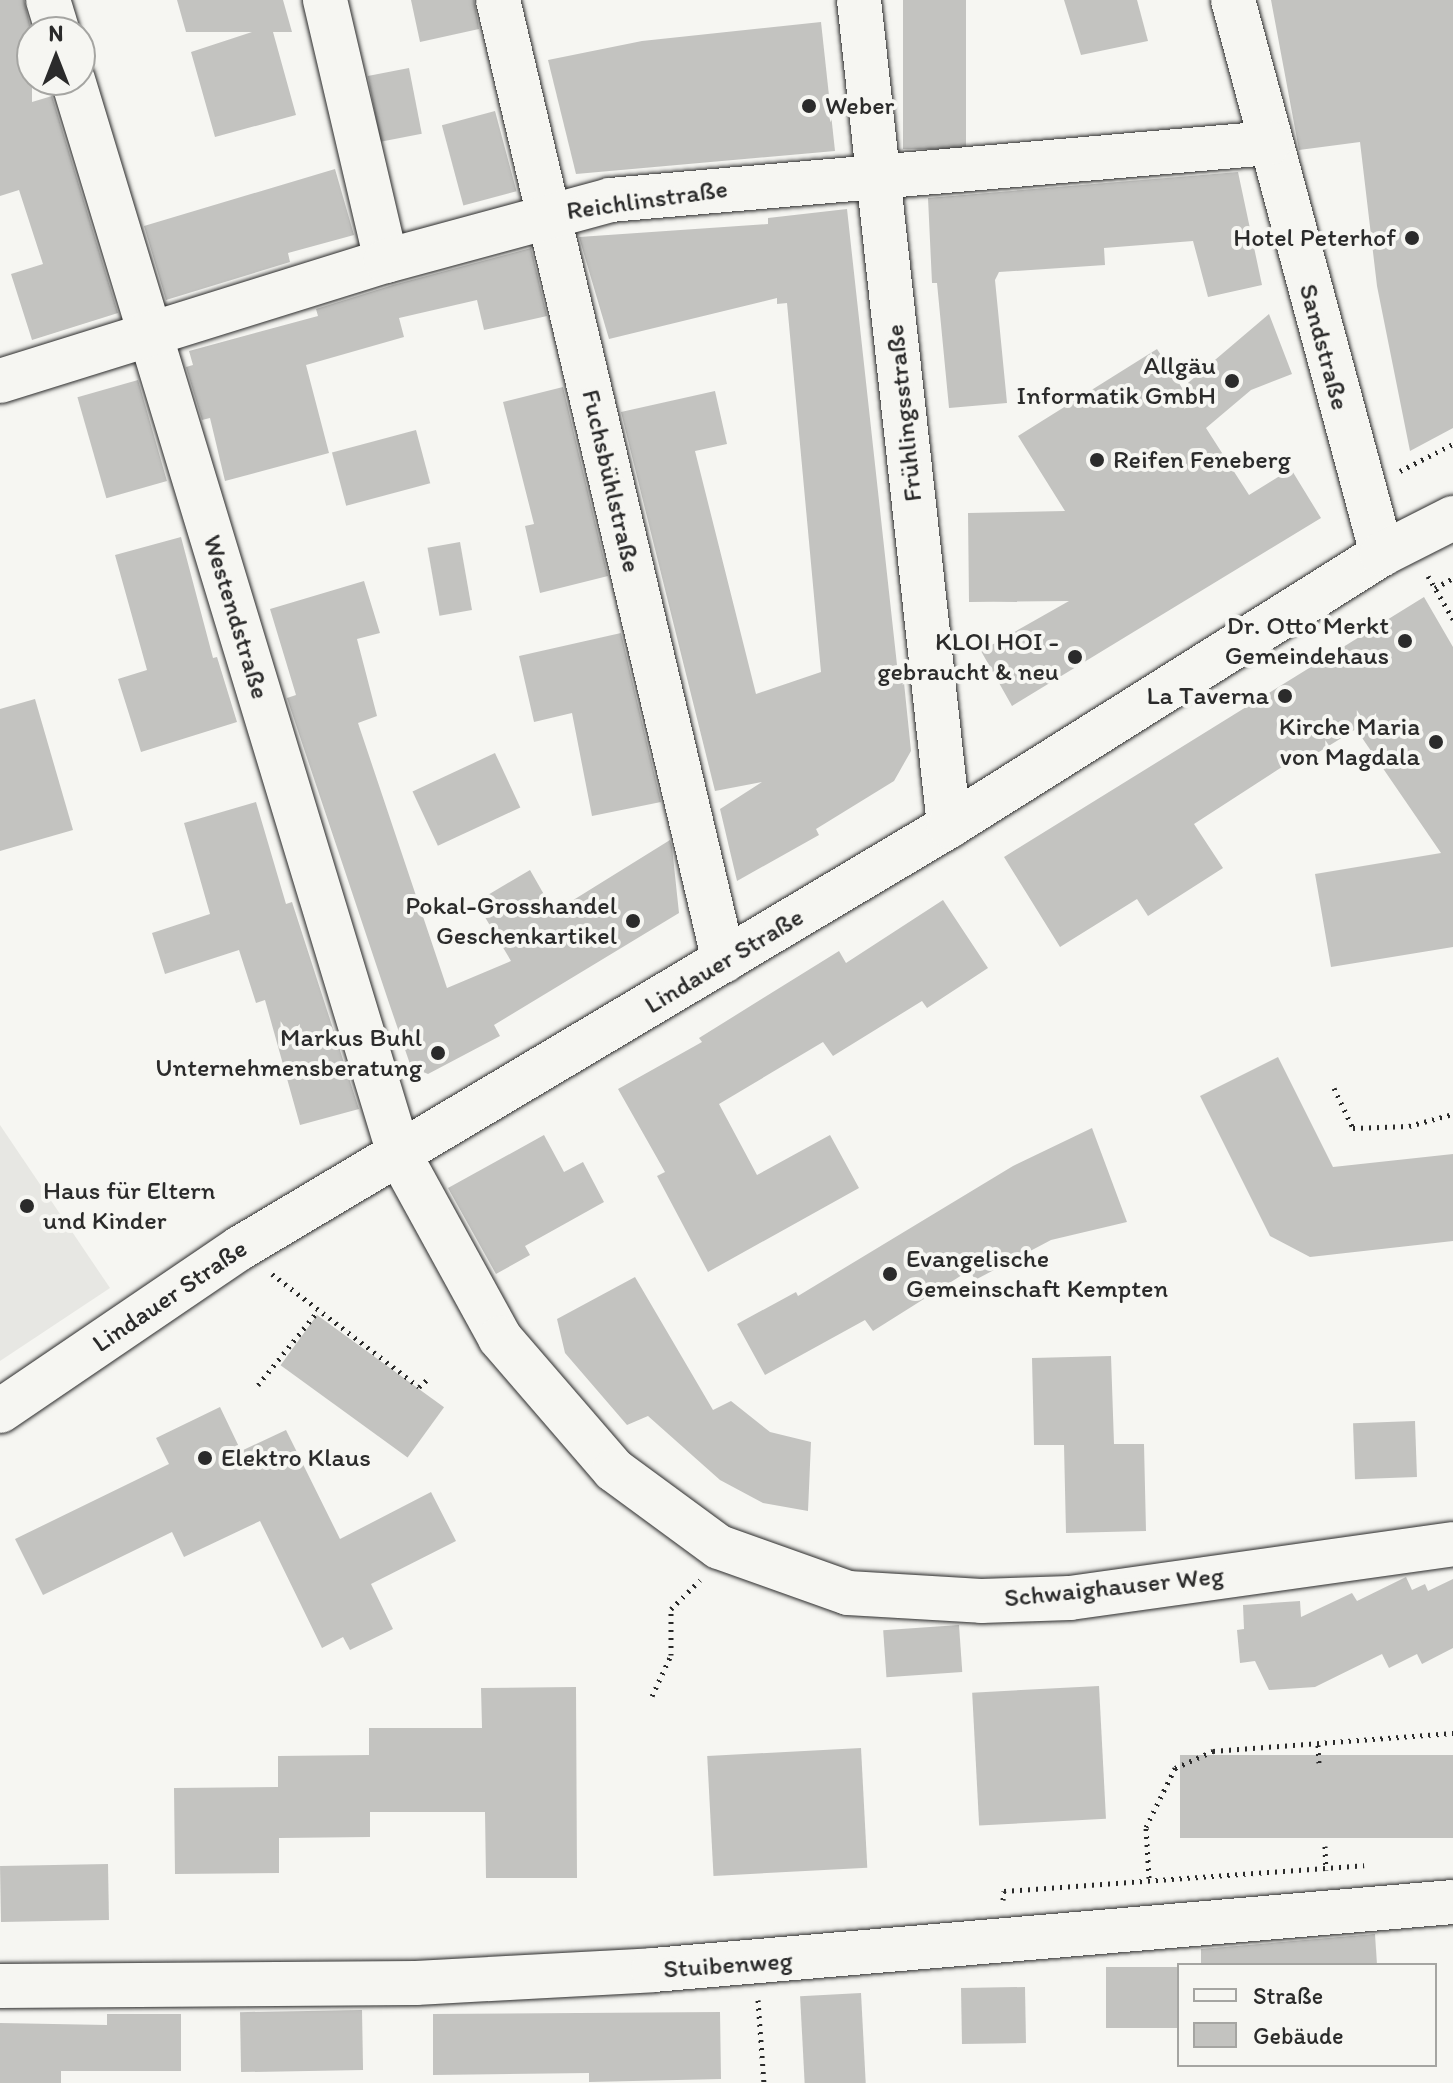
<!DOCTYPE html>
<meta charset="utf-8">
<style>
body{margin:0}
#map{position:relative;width:1453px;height:2083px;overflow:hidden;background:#f6f6f2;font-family:Itim,sans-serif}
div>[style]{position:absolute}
.built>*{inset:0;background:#e7e7e3}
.building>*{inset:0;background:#c3c3c0;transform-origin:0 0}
.path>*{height:5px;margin-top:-2.5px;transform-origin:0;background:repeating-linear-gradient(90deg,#2b2b2b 0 2px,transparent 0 8px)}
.roads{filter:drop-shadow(0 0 2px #2b2b2b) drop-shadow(0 0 2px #2b2b2b)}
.minor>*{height:44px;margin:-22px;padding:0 22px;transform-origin:22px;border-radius:22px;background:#f6f6f2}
.dots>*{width:22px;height:22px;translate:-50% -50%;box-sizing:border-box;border:4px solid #f6f6f2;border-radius:50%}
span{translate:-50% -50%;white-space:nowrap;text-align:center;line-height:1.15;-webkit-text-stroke:8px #f6f6f2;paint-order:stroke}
.poi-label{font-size:26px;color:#2b2b2b}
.left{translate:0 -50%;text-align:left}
.right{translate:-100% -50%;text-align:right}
.street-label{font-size:26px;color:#2b2b2b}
.legend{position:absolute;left:1177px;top:1963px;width:260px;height:104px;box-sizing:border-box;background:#f6f6f2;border:2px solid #a5a5a2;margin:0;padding:10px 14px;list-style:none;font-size:24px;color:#2b2b2b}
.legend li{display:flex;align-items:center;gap:16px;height:40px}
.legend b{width:40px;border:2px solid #a5a5a2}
.north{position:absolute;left:16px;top:16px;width:80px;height:80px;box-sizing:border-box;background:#f6f6f2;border:2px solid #a5a5a2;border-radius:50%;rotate:0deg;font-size:22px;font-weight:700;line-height:32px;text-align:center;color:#2b2b2b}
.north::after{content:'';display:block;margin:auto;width:28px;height:36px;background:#2b2b2b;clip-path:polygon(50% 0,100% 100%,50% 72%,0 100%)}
</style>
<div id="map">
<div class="built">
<i style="clip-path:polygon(0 1125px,110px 1288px,0 1361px)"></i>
</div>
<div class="building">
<i style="clip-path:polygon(0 0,24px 0,32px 34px,32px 102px,52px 96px,118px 313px,32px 340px,11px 274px,43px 264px,19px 190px,0 196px)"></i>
<i style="clip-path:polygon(177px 0,283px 0,292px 32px,273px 32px,296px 115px,215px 137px,191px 52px,252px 32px,186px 32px)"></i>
<i style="clip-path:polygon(411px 0,474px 0,479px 29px,420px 42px)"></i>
<i style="left:903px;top:0;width:63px;height:149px"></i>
<i style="clip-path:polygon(1064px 0,1137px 0,1148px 41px,1081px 55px)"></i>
<i style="clip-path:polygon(1271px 0,1453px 0,1453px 428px,1410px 451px,1377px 286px,1360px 142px,1299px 150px)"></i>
<i style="clip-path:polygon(821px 22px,835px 151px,576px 174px,548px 60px,642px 41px)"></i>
<i style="left:409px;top:68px;width:67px;height:42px;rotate:79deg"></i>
<i style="left:495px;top:111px;width:83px;height:55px;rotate:75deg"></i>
<i style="clip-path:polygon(335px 169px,354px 235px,288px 253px,290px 262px,166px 300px,144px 226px)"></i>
<i style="clip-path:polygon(1238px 172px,1262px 285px,1208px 297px,1193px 241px,1104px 248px,1105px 265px,999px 272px,995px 280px,1007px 403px,949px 408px,937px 283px,932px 283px,928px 198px)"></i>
<i style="clip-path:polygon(847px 209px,898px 674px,903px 673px,911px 751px,894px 781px,816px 829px,819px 835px,737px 881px,720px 809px,762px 782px,715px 791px,621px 412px,715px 391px,727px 444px,695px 451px,756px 694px,821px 672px,787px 303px,777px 304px,777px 298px,609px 339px,579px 237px,768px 224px,768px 218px)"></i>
<i style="clip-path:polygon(531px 248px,547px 316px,484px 330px,477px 300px,399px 318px,404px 337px,306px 365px,329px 453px,225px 481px,210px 418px,202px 420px,186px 367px,193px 365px,189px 351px,318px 316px,316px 309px,393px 285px)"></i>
<i style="clip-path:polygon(1269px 314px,1292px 374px,1251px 390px,1206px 428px,1249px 495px,1291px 469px,1321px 518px,1012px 706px,981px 651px,1069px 601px,969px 602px,968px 513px,1065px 511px,1018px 436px,1157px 349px,1182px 388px)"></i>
<i style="left:138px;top:380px;width:105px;height:63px;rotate:74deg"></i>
<i style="clip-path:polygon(563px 387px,608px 576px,540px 593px,525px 526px,534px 524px,503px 402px)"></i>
<i style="left:416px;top:430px;width:55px;height:87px;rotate:75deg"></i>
<i style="clip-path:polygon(181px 537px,213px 658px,217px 657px,237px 722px,141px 752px,118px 679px,147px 670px,115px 555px)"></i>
<i style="left:460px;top:542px;width:69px;height:33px;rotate:80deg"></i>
<i style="clip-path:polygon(364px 581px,380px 633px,357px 639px,377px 716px,358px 723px,447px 988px,511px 961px,476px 902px,530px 870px,554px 912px,670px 840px,672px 847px,679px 913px,494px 1025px,500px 1036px,428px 1074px,411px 1067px,389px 1003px,287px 698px,296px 695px,270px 609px)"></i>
<i style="clip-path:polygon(1424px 597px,1453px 647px,1453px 947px,1331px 967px,1315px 874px,1441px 853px,1356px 729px,1306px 760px,1302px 754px,1194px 824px,1223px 868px,1148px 916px,1137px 899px,1060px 947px,1004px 857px)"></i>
<i style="clip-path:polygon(621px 633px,661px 802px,592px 816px,572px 713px,534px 722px,519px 656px)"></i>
<i style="clip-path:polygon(35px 699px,73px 830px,0 851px,0 709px)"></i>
<i style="left:495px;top:753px;width:60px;height:91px;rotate:65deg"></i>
<i style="clip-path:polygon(256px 802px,286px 904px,292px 902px,359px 1109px,300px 1125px,265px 1000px,256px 1003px,239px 950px,165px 974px,152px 933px,210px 914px,184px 823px)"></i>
<i style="clip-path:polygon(943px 900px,988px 968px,927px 1008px,922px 1001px,833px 1056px,823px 1042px,719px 1104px,757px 1175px,830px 1135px,859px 1188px,708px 1272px,657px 1176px,665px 1172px,618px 1089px,702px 1042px,699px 1038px,839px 951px,846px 963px)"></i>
<i style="clip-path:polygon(1278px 1057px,1333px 1167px,1453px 1154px,1453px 1241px,1310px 1257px,1270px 1236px,1200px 1096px)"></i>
<i style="clip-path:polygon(1092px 1128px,1127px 1222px,1051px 1240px,975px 1280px,970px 1270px,873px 1331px,865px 1320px,765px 1375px,737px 1324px,796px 1292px,798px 1296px,1013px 1166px)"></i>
<i style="clip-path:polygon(544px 1135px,564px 1172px,583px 1162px,604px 1202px,525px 1246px,530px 1255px,496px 1274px,448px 1188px)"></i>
<i style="clip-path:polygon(635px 1277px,713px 1410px,731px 1401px,770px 1432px,811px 1442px,808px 1511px,763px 1503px,720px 1480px,648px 1416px,627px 1425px,565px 1353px,557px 1319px)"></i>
<i style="left:317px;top:1315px;width:157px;height:62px;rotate:36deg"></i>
<i style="clip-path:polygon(1111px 1356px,1114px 1444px,1144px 1444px,1146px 1531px,1066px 1533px,1064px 1445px,1034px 1445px,1032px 1358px)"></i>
<i style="clip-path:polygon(220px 1407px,241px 1451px,286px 1430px,340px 1539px,431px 1492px,456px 1541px,371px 1584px,393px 1629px,350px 1650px,343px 1637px,322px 1648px,260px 1521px,184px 1557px,172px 1532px,43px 1595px,15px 1539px,169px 1464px,156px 1438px)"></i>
<i style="left:1415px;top:1421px;width:56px;height:62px;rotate:88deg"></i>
<i style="clip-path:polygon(1406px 1577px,1412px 1590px,1425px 1584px,1428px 1591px,1453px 1579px,1453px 1648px,1422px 1664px,1417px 1654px,1389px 1668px,1382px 1654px,1315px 1687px,1269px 1690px,1255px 1661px,1240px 1663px,1237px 1630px,1244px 1629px,1243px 1605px,1300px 1601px,1301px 1617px,1352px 1593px,1357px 1601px)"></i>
<i style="left:959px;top:1625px;width:47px;height:76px;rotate:86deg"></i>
<i style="left:1099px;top:1686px;width:133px;height:127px;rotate:87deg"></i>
<i style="clip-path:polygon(576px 1687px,577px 1878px,486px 1878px,485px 1812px,370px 1812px,370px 1837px,279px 1838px,279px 1873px,175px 1874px,174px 1788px,278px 1787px,278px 1756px,369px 1755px,369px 1728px,482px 1728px,481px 1688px)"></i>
<i style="left:861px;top:1748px;width:120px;height:154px;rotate:87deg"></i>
<i style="left:1453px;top:1755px;width:83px;height:273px;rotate:90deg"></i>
<i style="left:108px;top:1864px;width:56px;height:108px;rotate:89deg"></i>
<i style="clip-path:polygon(1375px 1934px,1377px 1965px,1201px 1965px,1201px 1949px)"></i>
<i style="left:1179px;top:1967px;width:61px;height:73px;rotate:90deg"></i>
<i style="left:1025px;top:1987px;width:56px;height:64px;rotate:89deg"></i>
<i style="left:861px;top:1993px;width:90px;height:61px;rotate:87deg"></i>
<i style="left:362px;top:2010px;width:60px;height:122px;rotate:89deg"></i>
<i style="clip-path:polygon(720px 2012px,721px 2079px,589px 2082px,589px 2073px,433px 2075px,433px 2014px)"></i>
<i style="clip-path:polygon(107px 2014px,181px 2014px,181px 2071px,61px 2071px,61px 2083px,0 2083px,0 2023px,107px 2025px)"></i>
</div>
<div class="path">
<i style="left:1400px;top:471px;width:59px;rotate:-27deg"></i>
<i style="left:1428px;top:576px;width:50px;rotate:59.8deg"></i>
<i style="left:1435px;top:588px;width:21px;rotate:-29deg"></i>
<i style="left:1334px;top:1088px;width:44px;rotate:64.6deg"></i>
<i style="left:1353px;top:1128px;width:56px;rotate:-2deg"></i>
<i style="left:1409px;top:1126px;width:46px;rotate:-15.3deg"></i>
<i style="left:272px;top:1274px;width:185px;rotate:37.5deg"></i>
<i style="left:419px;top:1387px;width:12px;rotate:-42deg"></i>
<i style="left:258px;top:1385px;width:95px;rotate:-51deg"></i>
<i style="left:652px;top:1696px;width:45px;rotate:-65.1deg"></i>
<i style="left:671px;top:1655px;width:46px;rotate:-90deg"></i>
<i style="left:671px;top:1609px;width:41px;rotate:-45deg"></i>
<i style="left:1318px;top:1745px;width:18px;rotate:87deg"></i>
<i style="left:1325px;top:1846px;width:24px;rotate:88deg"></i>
<i style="left:1149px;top:1878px;width:51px;rotate:-93.4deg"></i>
<i style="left:1146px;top:1827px;width:66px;rotate:-63.8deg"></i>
<i style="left:1175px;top:1768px;width:42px;rotate:-24.1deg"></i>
<i style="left:1213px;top:1751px;width:241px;rotate:-4.3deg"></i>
<i style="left:1003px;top:1900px;width:9px;rotate:-84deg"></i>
<i style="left:1004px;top:1891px;width:361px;rotate:-4.1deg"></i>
<i style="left:758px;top:2000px;width:83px;rotate:85.9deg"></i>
</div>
<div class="roads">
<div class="minor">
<i style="left:48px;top:0;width:34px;rotate:73deg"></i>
<i style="left:325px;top:0;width:268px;rotate:76.8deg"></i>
<i style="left:498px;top:0;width:987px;rotate:76.77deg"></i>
<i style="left:859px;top:0;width:831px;rotate:83.78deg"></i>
<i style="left:1233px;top:0;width:574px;rotate:74.95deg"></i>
<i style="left:73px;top:80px;width:1122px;rotate:73.11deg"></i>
<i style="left:399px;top:1154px;width:210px;rotate:61.2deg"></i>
<i style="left:500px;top:1338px;width:174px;rotate:49.2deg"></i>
<i style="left:614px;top:1470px;width:130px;rotate:36.3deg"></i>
<i style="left:719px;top:1547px;width:137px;rotate:19.6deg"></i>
<i style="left:848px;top:1593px;width:133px;rotate:3.4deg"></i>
<i style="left:981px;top:1601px;width:89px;rotate:-1.9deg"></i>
<i style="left:1070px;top:1598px;width:387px;rotate:-8deg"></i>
<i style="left:0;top:381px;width:404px;rotate:-17.3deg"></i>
<i style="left:386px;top:261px;width:232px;rotate:-15.2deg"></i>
<i style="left:610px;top:200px;width:661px;rotate:-4.94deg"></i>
<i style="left:0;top:1411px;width:290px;rotate:-34.2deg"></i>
<i style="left:240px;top:1248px;width:825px;rotate:-30.76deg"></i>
<i style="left:949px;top:826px;width:511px;rotate:-32.14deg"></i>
<i style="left:1382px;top:554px;width:80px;rotate:-26.9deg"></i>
<i style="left:0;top:1986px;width:416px;rotate:-0.4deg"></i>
<i style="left:416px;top:1983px;width:237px;rotate:-3.1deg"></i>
<i style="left:653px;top:1970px;width:803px;rotate:-4.86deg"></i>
</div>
</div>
<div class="dots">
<i style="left:809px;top:106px;background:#2b2b2b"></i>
<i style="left:1412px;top:238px;background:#2b2b2b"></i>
<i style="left:1232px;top:381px;background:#2b2b2b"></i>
<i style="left:1097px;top:460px;background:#2b2b2b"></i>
<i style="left:1405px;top:641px;background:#2b2b2b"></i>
<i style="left:1075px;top:657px;background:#2b2b2b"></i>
<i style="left:1285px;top:696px;background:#2b2b2b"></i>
<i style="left:1436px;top:742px;background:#2b2b2b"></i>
<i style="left:633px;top:921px;background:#2b2b2b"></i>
<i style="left:438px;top:1053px;background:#2b2b2b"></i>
<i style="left:27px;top:1206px;background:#2b2b2b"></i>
<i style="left:890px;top:1274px;background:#2b2b2b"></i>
<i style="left:205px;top:1458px;background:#2b2b2b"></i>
</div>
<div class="poi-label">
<span class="left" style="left:825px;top:106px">Weber</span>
<span class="right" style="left:1396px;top:238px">Hotel Peterhof</span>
<span class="right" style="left:1216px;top:381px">Allgäu<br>Informatik GmbH</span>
<span class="left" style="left:1113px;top:460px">Reifen Feneberg</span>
<span class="right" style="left:1389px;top:641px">Dr. Otto Merkt<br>Gemeindehaus</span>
<span class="right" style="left:1059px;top:657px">KLOI HOI -<br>gebraucht &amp; neu</span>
<span class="right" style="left:1269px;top:696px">La Taverna</span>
<span class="right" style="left:1420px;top:742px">Kirche Maria<br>von Magdala</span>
<span class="right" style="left:617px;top:921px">Pokal-Grosshandel<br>Geschenkartikel</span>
<span class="right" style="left:422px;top:1053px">Markus Buhl<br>Unternehmensberatung</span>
<span class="left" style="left:43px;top:1206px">Haus für Eltern<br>und Kinder</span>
<span class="left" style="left:906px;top:1274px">Evangelische<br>Gemeinschaft Kempten</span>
<span class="left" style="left:221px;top:1458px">Elektro Klaus</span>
</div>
<div class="street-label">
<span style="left:647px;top:200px;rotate:-8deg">Reichlinstraße</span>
<span style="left:1324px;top:347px;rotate:75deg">Sandstraße</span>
<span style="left:904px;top:413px;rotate:-96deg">Frühlingsstraße</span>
<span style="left:611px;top:481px;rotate:77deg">Fuchsbühlstraße</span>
<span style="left:236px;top:617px;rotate:73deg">Westendstraße</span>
<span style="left:724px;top:961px;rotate:-31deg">Lindauer Straße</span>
<span style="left:170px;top:1296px;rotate:-34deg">Lindauer Straße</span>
<span style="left:1114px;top:1587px;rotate:-6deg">Schwaighauser Weg</span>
<span style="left:728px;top:1965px;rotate:-4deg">Stuibenweg</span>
</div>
<ul class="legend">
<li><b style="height:10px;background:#f6f6f2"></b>Straße</li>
<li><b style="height:22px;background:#c3c3c0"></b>Gebäude</li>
</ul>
<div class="north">N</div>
</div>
